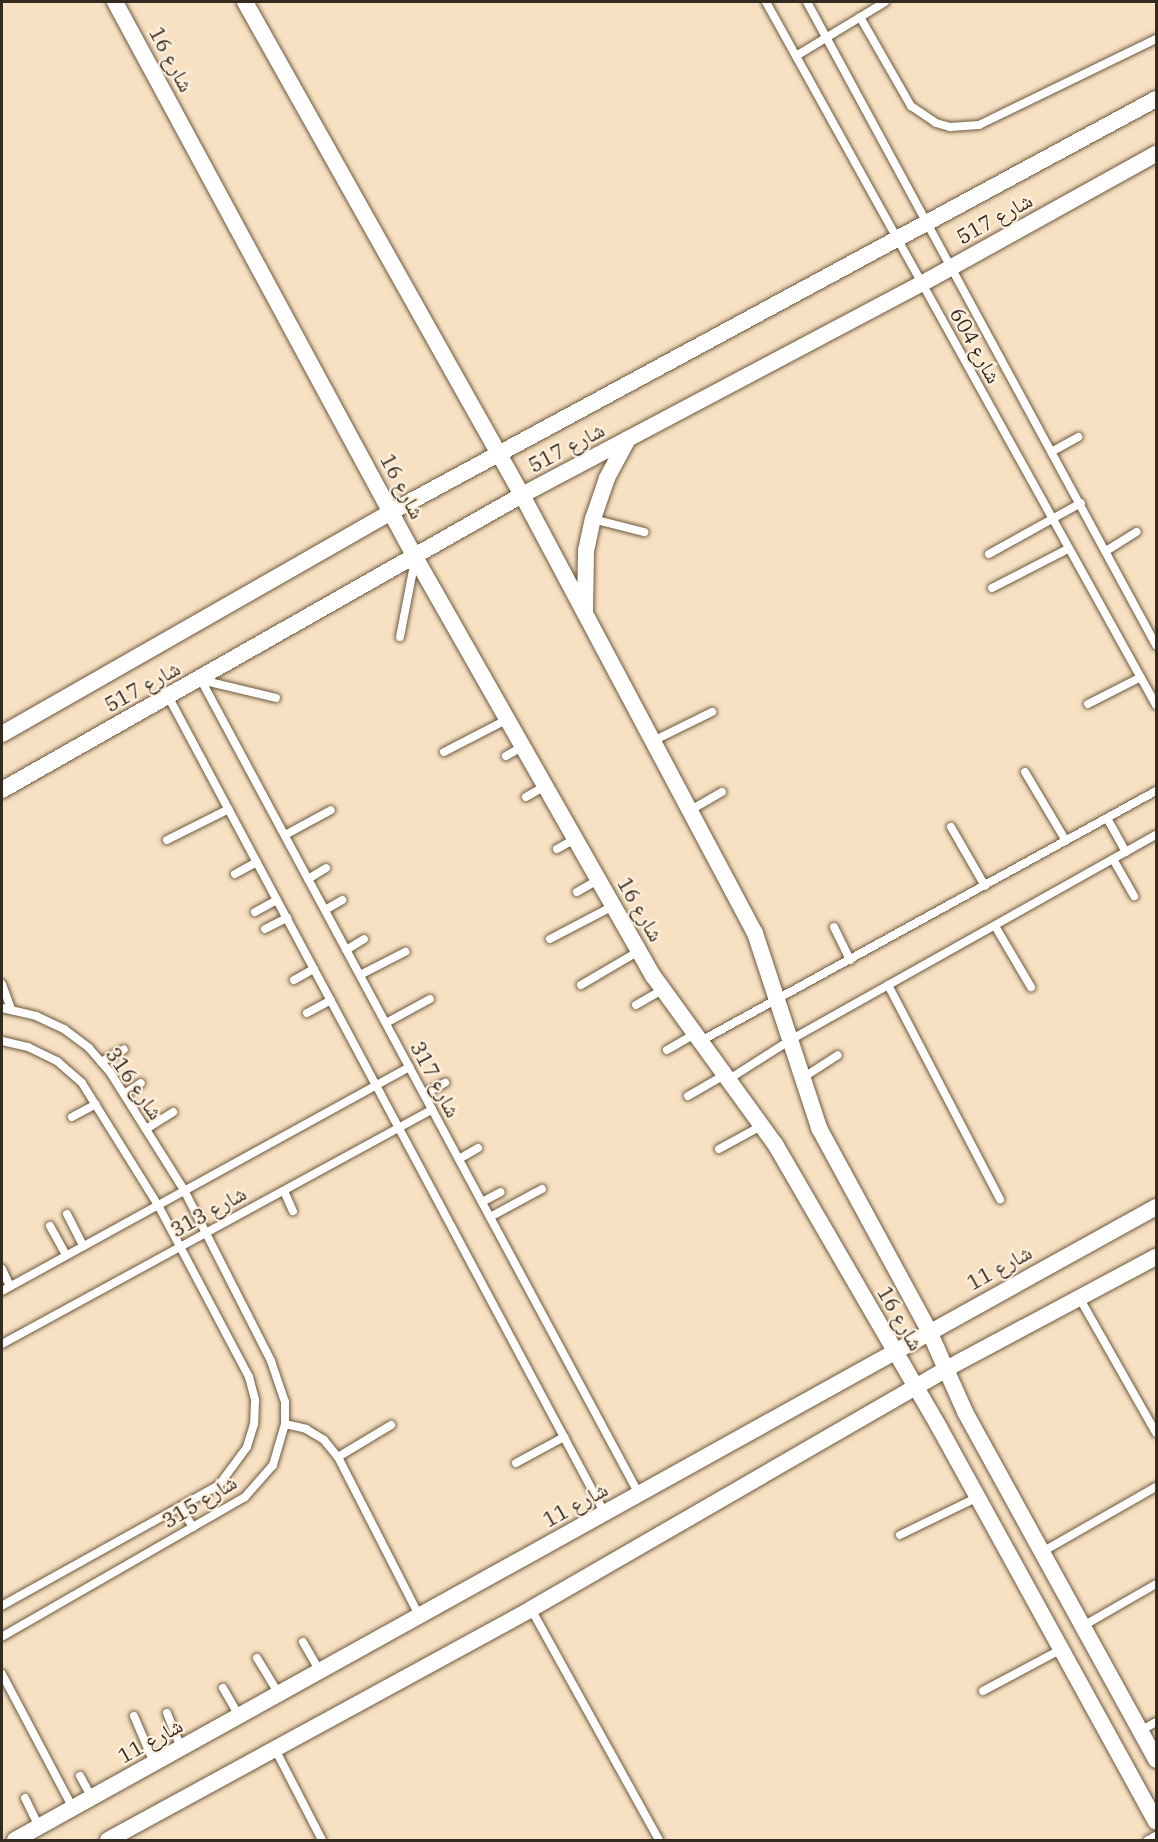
<!DOCTYPE html>
<meta charset="utf-8">
<style>
body{margin:0}
#map{position:relative;width:1158px;height:1842px;overflow:hidden;background:#f8e1c3;font-family:"IBM Plex Serif","Noto Naskh Arabic",serif}
div>[style]{position:absolute}
.roads{filter:drop-shadow(0 0 2px #6d593e) drop-shadow(0 0 2px #6d593e)}
.service>*{height:8px;margin:-4px;padding:0 4px;transform-origin:4px;border-radius:4px;background:#fff}
.minor>*{height:16px;margin:-8px;padding:0 8px;transform-origin:8px;border-radius:8px;background:#fff}
span{translate:-50% -50%;white-space:nowrap;text-align:center;line-height:1.15;-webkit-text-stroke:4.5px #fef0de;paint-order:stroke}
.street-label{font-size:21px;color:#342b20}
.frame{position:absolute;inset:0;border:3px solid #342b20;pointer-events:none}
</style>
<div id="map">
<div class="roads">
<div class="service">
<i style="left:766px;top:2px;width:804px;rotate:60.98deg"></i>
<i style="left:807px;top:2px;width:732px;rotate:61.51deg"></i>
<i style="left:860px;top:17px;width:103px;rotate:60.2deg"></i>
<i style="left:911px;top:106px;width:30px;rotate:34deg"></i>
<i style="left:936px;top:123px;width:15px;rotate:16deg"></i>
<i style="left:950px;top:127px;width:29px;rotate:-4deg"></i>
<i style="left:979px;top:125px;width:197px;rotate:-25.9deg"></i>
<i style="left:796px;top:56px;width:104px;rotate:-31.2deg"></i>
<i style="left:1053px;top:451px;width:29px;rotate:-29deg"></i>
<i style="left:593px;top:519px;width:53px;rotate:14.3deg"></i>
<i style="left:1106px;top:551px;width:36px;rotate:-32deg"></i>
<i style="left:989px;top:554px;width:105px;rotate:-29deg"></i>
<i style="left:992px;top:588px;width:85px;rotate:-27.2deg"></i>
<i style="left:400px;top:637px;width:78px;rotate:-79deg"></i>
<i style="left:201px;top:680px;width:924px;rotate:61.72deg"></i>
<i style="left:201px;top:680px;width:77px;rotate:13.5deg"></i>
<i style="left:169px;top:698px;width:925px;rotate:61.88deg"></i>
<i style="left:1088px;top:704px;width:59px;rotate:-27deg"></i>
<i style="left:653px;top:741px;width:66px;rotate:-26.2deg"></i>
<i style="left:444px;top:752px;width:72px;rotate:-27.3deg"></i>
<i style="left:506px;top:756px;width:20px;rotate:-30deg"></i>
<i style="left:1025px;top:772px;width:80px;rotate:59.3deg"></i>
<i style="left:526px;top:797px;width:22px;rotate:-30deg"></i>
<i style="left:689px;top:811px;width:38px;rotate:-30deg"></i>
<i style="left:1107px;top:818px;width:39px;rotate:61deg"></i>
<i style="left:951px;top:827px;width:68px;rotate:60deg"></i>
<i style="left:285px;top:835px;width:52px;rotate:-28.5deg"></i>
<i style="left:167px;top:840px;width:69px;rotate:-26.6deg"></i>
<i style="left:557px;top:849px;width:21px;rotate:-29deg"></i>
<i style="left:1113px;top:859px;width:43px;rotate:60.4deg"></i>
<i style="left:235px;top:874px;width:25px;rotate:-29deg"></i>
<i style="left:308px;top:879px;width:21px;rotate:-31deg"></i>
<i style="left:577px;top:892px;width:24px;rotate:-30deg"></i>
<i style="left:325px;top:910px;width:20px;rotate:-30deg"></i>
<i style="left:255px;top:912px;width:25px;rotate:-29deg"></i>
<i style="left:995px;top:926px;width:71px;rotate:59.5deg"></i>
<i style="left:834px;top:927px;width:37px;rotate:64deg"></i>
<i style="left:265px;top:929px;width:25px;rotate:-27deg"></i>
<i style="left:550px;top:939px;width:71px;rotate:-27.6deg"></i>
<i style="left:346px;top:950px;width:21px;rotate:-31deg"></i>
<i style="left:360px;top:975px;width:51px;rotate:-27.1deg"></i>
<i style="left:294px;top:980px;width:23px;rotate:-29deg"></i>
<i style="left:2px;top:984px;width:27px;rotate:70deg"></i>
<i style="left:581px;top:985px;width:67px;rotate:-30.4deg"></i>
<i style="left:888px;top:985px;width:242px;rotate:62.4deg"></i>
<i style="left:636px;top:1005px;width:30px;rotate:-30deg"></i>
<i style="left:2px;top:1008px;width:35px;rotate:13deg"></i>
<i style="left:36px;top:1016px;width:31px;rotate:25deg"></i>
<i style="left:64px;top:1029px;width:31px;rotate:37deg"></i>
<i style="left:89px;top:1048px;width:32px;rotate:49deg"></i>
<i style="left:110px;top:1072px;width:139px;rotate:57.9deg"></i>
<i style="left:184px;top:1190px;width:192px;rotate:63deg"></i>
<i style="left:271px;top:1361px;width:43px;rotate:71.1deg"></i>
<i style="left:285px;top:1402px;width:22px;rotate:90deg"></i>
<i style="left:285px;top:1424px;width:43px;rotate:106.3deg"></i>
<i style="left:273px;top:1465px;width:43px;rotate:131.2deg"></i>
<i style="left:245px;top:1497px;width:280px;rotate:150.1deg"></i>
<i style="left:307px;top:1013px;width:27px;rotate:-28deg"></i>
<i style="left:386px;top:1023px;width:50px;rotate:-28.6deg"></i>
<i style="left:2px;top:1041px;width:27px;rotate:13deg"></i>
<i style="left:28px;top:1047px;width:32px;rotate:26deg"></i>
<i style="left:57px;top:1061px;width:33px;rotate:41deg"></i>
<i style="left:82px;top:1083px;width:144px;rotate:58.1deg"></i>
<i style="left:158px;top:1205px;width:195px;rotate:62.1deg"></i>
<i style="left:249px;top:1377px;width:24px;rotate:75deg"></i>
<i style="left:255px;top:1400px;width:24px;rotate:92deg"></i>
<i style="left:254px;top:1424px;width:24px;rotate:107deg"></i>
<i style="left:247px;top:1447px;width:47px;rotate:126.4deg"></i>
<i style="left:219px;top:1485px;width:248px;rotate:150.9deg"></i>
<i style="left:699px;top:1042px;width:521px;rotate:-28.78deg"></i>
<i style="left:667px;top:1050px;width:30px;rotate:-30deg"></i>
<i style="left:101px;top:1062px;width:26px;rotate:-29deg"></i>
<i style="left:804px;top:1077px;width:40px;rotate:-32.9deg"></i>
<i style="left:726px;top:1081px;width:78px;rotate:-32.5deg"></i>
<i style="left:792px;top:1039px;width:417px;rotate:-29.3deg"></i>
<i style="left:124px;top:1094px;width:20px;rotate:-33deg"></i>
<i style="left:424px;top:1094px;width:24px;rotate:-28deg"></i>
<i style="left:688px;top:1096px;width:39px;rotate:-30deg"></i>
<i style="left:72px;top:1117px;width:27px;rotate:-28deg"></i>
<i style="left:146px;top:1129px;width:32px;rotate:-32deg"></i>
<i style="left:719px;top:1149px;width:48px;rotate:-28.7deg"></i>
<i style="left:459px;top:1159px;width:22px;rotate:-30deg"></i>
<i style="left:284px;top:1191px;width:22px;rotate:66deg"></i>
<i style="left:482px;top:1202px;width:21px;rotate:-28deg"></i>
<i style="left:67px;top:1214px;width:36px;rotate:63deg"></i>
<i style="left:490px;top:1217px;width:59px;rotate:-28.3deg"></i>
<i style="left:50px;top:1226px;width:33px;rotate:61deg"></i>
<i style="left:2px;top:1269px;width:19px;rotate:65deg"></i>
<i style="left:2px;top:1291px;width:465px;rotate:-28.8deg"></i>
<i style="left:1080px;top:1299px;width:154px;rotate:60.4deg"></i>
<i style="left:2px;top:1344px;width:490px;rotate:-28.6deg"></i>
<i style="left:285px;top:1424px;width:22px;rotate:13deg"></i>
<i style="left:306px;top:1429px;width:21px;rotate:31deg"></i>
<i style="left:324px;top:1440px;width:22px;rotate:51deg"></i>
<i style="left:338px;top:1457px;width:180px;rotate:62.9deg"></i>
<i style="left:338px;top:1457px;width:62px;rotate:-31.1deg"></i>
<i style="left:516px;top:1463px;width:55px;rotate:-28.4deg"></i>
<i style="left:180px;top:1507px;width:24px;rotate:57deg"></i>
<i style="left:900px;top:1535px;width:87px;rotate:-26deg"></i>
<i style="left:1042px;top:1552px;width:131px;rotate:-29.7deg"></i>
<i style="left:531px;top:1609px;width:264px;rotate:61deg"></i>
<i style="left:1083px;top:1626px;width:84px;rotate:-29.9deg"></i>
<i style="left:303px;top:1642px;width:34px;rotate:60deg"></i>
<i style="left:257px;top:1658px;width:42px;rotate:58.6deg"></i>
<i style="left:2px;top:1674px;width:152px;rotate:62.1deg"></i>
<i style="left:223px;top:1688px;width:32px;rotate:60deg"></i>
<i style="left:983px;top:1691px;width:89px;rotate:-28deg"></i>
<i style="left:167px;top:1713px;width:38px;rotate:68deg"></i>
<i style="left:134px;top:1716px;width:51px;rotate:66.9deg"></i>
<i style="left:1140px;top:1731px;width:18px;rotate:-29deg"></i>
<i style="left:275px;top:1749px;width:102px;rotate:62.7deg"></i>
<i style="left:80px;top:1776px;width:25px;rotate:61deg"></i>
<i style="left:25px;top:1798px;width:32px;rotate:64deg"></i>
<i style="left:1148px;top:1840px;width:9px;rotate:-27deg"></i>
</div>
<div class="minor">
<i style="left:115px;top:2px;width:631px;rotate:61.61deg"></i>
<i style="left:415px;top:557px;width:483px;rotate:60.4deg"></i>
<i style="left:654px;top:977px;width:206px;rotate:54.1deg"></i>
<i style="left:775px;top:1144px;width:327px;rotate:59.9deg"></i>
<i style="left:939px;top:1427px;width:450px;rotate:61.2deg"></i>
<i style="left:245px;top:2px;width:565px;rotate:60.67deg"></i>
<i style="left:522px;top:495px;width:496px;rotate:62deg"></i>
<i style="left:755px;top:933px;width:205px;rotate:71.8deg"></i>
<i style="left:819px;top:1128px;width:231px;rotate:61.5deg"></i>
<i style="left:929px;top:1331px;width:89px;rotate:66deg"></i>
<i style="left:965px;top:1412px;width:397px;rotate:61.2deg"></i>
<i style="left:585px;top:610px;width:59px;rotate:-89deg"></i>
<i style="left:586px;top:551px;width:33px;rotate:-78deg"></i>
<i style="left:593px;top:519px;width:43px;rotate:-71.1deg"></i>
<i style="left:607px;top:478px;width:44px;rotate:-61.7deg"></i>
<i style="left:2px;top:734px;width:448px;rotate:-29.7deg"></i>
<i style="left:391px;top:512px;width:869px;rotate:-28.36deg"></i>
<i style="left:2px;top:790px;width:598px;rotate:-29.57deg"></i>
<i style="left:522px;top:495px;width:451px;rotate:-27.9deg"></i>
<i style="left:921px;top:284px;width:269px;rotate:-29deg"></i>
<i style="left:15px;top:1840px;width:1305px;rotate:-29.02deg"></i>
<i style="left:108px;top:1840px;width:482px;rotate:-28.6deg"></i>
<i style="left:531px;top:1609px;width:479px;rotate:-30deg"></i>
<i style="left:946px;top:1369px;width:238px;rotate:-28.1deg"></i>
</div>
</div>
<div class="street-label">
<span style="left:172px;top:59px;rotate:62deg">شارع 16</span>
<span style="left:994px;top:218px;rotate:-29deg">شارع 517</span>
<span style="left:976px;top:345px;rotate:61deg">شارع 604</span>
<span style="left:566px;top:447px;rotate:-28deg">شارع 517</span>
<span style="left:403px;top:486px;rotate:62deg">شارع 16</span>
<span style="left:142px;top:686px;rotate:-29deg">شارع 517</span>
<span style="left:641px;top:909px;rotate:60deg">شارع 16</span>
<span style="left:436px;top:1079px;rotate:62deg">شارع 317</span>
<span style="left:135px;top:1083px;rotate:55deg">شارع 316</span>
<span style="left:208px;top:1211px;rotate:-29deg">شارع 313</span>
<span style="left:999px;top:1267px;rotate:-29deg">شارع 11</span>
<span style="left:901px;top:1318px;rotate:60deg">شارع 16</span>
<span style="left:199px;top:1501px;rotate:-31deg">شارع 315</span>
<span style="left:575px;top:1504px;rotate:-29deg">شارع 11</span>
<span style="left:150px;top:1740px;rotate:-29deg">شارع 11</span>
</div>
<div class="frame"></div>
</div>
